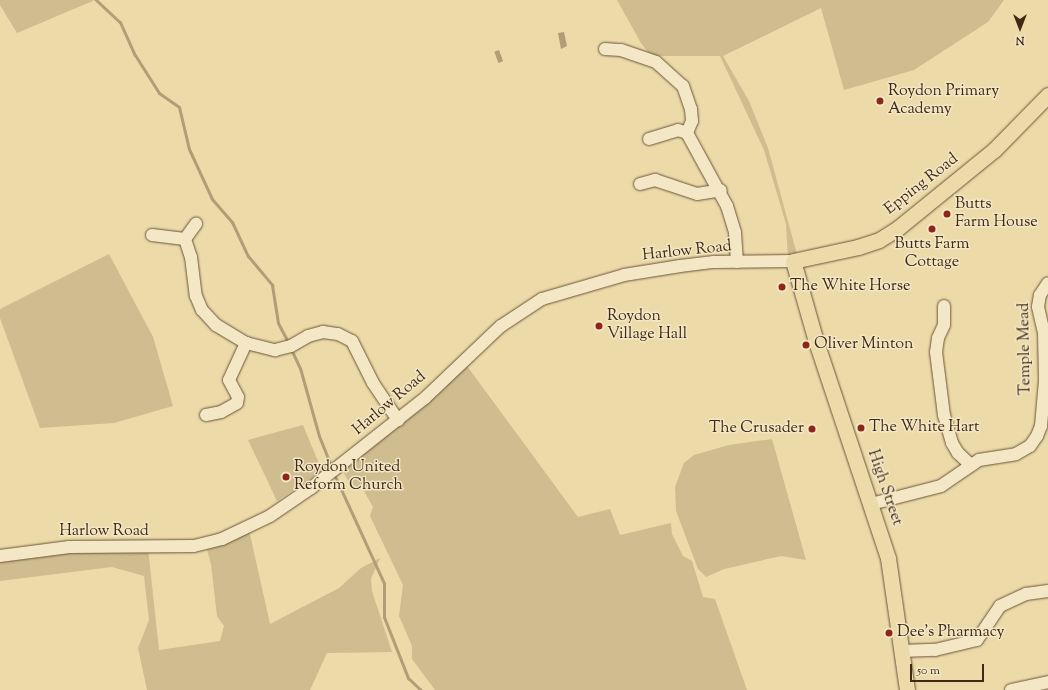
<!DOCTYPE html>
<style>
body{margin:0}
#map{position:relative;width:1048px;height:690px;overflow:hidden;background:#ecdaa8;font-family:"Sorts Mill Goudy",serif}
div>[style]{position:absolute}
.green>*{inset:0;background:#cfbc8f}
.water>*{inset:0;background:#b29d76;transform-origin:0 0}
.stream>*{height:3px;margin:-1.5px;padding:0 1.5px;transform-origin:1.5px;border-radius:1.5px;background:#b29d76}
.roads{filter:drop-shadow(0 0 1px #6b543a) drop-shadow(0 0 1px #6b543a)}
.minor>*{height:12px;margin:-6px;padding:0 6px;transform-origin:6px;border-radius:6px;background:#f3e7c6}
.major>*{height:15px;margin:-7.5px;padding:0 7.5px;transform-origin:7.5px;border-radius:7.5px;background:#ecdaa8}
.dots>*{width:11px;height:11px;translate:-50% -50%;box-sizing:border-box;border:2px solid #f3e7c6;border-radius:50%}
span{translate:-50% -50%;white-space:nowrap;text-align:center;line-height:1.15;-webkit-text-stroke:3px #f3e7c6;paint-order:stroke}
.poi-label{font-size:16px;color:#402815}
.left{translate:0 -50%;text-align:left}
.right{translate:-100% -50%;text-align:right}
.street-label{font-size:16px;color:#402815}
.north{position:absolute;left:1000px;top:8px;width:40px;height:40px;-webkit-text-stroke:3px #f3e7c6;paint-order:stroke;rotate:180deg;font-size:11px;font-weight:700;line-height:16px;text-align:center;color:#402815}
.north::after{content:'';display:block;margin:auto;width:14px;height:18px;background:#402815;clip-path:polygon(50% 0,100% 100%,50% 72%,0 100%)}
.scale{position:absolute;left:910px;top:664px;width:74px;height:18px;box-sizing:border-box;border:2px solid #402815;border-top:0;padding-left:5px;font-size:12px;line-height:14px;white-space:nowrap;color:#402815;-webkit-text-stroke:3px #f3e7c6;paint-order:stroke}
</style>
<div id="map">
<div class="green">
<i style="clip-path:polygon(0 0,95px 0,17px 33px,0 5px)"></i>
<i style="clip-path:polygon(617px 0,1004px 0,988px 22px,914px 70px,844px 90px,821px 8px,723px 56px,749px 101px,768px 148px,798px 258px,788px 259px,786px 224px,764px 150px,720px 56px,651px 56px,641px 43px)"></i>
<i style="clip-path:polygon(109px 254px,153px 337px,173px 406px,114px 423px,40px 428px,0 318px,0 309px)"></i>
<i style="clip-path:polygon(467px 366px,578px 517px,610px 509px,620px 535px,671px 523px,672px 534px,683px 556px,692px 561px,703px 597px,715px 599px,747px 690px,435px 690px,412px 659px,412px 646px,399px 616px,403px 585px,370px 516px,373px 507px,364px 491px,349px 483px,341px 467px)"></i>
<i style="clip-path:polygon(303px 425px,322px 471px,277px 501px,248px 440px)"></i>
<i style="clip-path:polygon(772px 439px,806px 560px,781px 556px,724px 569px,706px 577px,698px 569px,676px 511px,675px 487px,684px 463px,694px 455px,729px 445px)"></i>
<i style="clip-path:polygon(249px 530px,270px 624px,339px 588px,361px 568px,380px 558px,371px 579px,372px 591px,392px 652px,327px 653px,310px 690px,147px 690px,138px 648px,149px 620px,144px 576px,112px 567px,0 581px,0 557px,148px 548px,159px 650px,220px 641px,224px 626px,217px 616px,211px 564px,206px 546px)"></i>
</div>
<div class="water">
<i style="clip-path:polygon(564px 32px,567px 46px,561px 49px,558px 33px)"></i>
<i style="left:499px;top:50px;width:12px;height:5px;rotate:70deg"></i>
</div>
<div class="stream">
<i style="left:96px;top:0;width:33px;rotate:43deg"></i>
<i style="left:120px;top:22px;width:36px;rotate:66deg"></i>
<i style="left:135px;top:55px;width:45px;rotate:57.7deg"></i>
<i style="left:159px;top:93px;width:24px;rotate:35deg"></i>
<i style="left:179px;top:107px;width:43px;rotate:76.6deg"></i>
<i style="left:189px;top:149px;width:55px;rotate:65.3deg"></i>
<i style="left:212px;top:199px;width:30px;rotate:49deg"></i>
<i style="left:232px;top:222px;width:38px;rotate:65deg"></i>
<i style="left:248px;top:256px;width:38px;rotate:50deg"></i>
<i style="left:272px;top:285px;width:38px;rotate:81deg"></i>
<i style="left:278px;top:323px;width:24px;rotate:62deg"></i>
<i style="left:291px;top:349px;width:21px;rotate:65deg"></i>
<i style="left:300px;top:368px;width:71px;rotate:74.4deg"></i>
<i style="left:319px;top:436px;width:35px;rotate:68deg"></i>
<i style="left:334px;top:474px;width:120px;rotate:65.4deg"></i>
<i style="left:384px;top:583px;width:34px;rotate:90deg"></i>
<i style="left:384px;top:617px;width:66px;rotate:68.5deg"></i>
<i style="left:408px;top:678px;width:18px;rotate:43deg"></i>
</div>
<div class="roads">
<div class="minor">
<i style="left:605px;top:49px;width:16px;rotate:4deg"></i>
<i style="left:621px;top:50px;width:37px;rotate:19deg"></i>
<i style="left:656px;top:62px;width:36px;rotate:42deg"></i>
<i style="left:683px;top:86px;width:24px;rotate:71deg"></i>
<i style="left:691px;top:109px;width:12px;rotate:85deg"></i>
<i style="left:692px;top:121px;width:13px;rotate:113deg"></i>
<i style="left:687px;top:133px;width:83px;rotate:61.3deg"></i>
<i style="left:727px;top:206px;width:28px;rotate:73deg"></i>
<i style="left:735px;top:233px;width:29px;rotate:86deg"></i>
<i style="left:649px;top:139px;width:30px;rotate:-17deg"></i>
<i style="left:678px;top:130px;width:9px;rotate:18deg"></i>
<i style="left:640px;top:184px;width:16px;rotate:-15deg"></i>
<i style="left:655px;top:180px;width:44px;rotate:18.4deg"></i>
<i style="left:697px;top:194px;width:24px;rotate:-9deg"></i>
<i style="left:152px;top:235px;width:33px;rotate:7deg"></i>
<i style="left:185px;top:239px;width:19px;rotate:72deg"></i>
<i style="left:191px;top:257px;width:39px;rotate:83deg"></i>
<i style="left:196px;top:296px;width:15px;rotate:67deg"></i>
<i style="left:202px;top:310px;width:21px;rotate:47deg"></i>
<i style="left:216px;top:325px;width:35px;rotate:31deg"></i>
<i style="left:246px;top:343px;width:30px;rotate:14deg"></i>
<i style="left:275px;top:350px;width:16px;rotate:-14deg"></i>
<i style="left:291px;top:346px;width:20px;rotate:-30deg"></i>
<i style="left:308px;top:336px;width:16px;rotate:-15deg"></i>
<i style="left:323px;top:332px;width:15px;rotate:8deg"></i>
<i style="left:338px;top:334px;width:16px;rotate:27deg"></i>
<i style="left:352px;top:341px;width:47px;rotate:63.4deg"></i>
<i style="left:373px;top:383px;width:45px;rotate:56deg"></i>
<i style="left:185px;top:239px;width:19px;rotate:-54deg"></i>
<i style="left:944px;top:306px;width:19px;rotate:90deg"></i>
<i style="left:944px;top:325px;width:14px;rotate:115deg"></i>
<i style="left:938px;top:338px;width:14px;rotate:98deg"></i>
<i style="left:936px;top:352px;width:64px;rotate:82.8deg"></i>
<i style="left:944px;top:415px;width:29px;rotate:74deg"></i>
<i style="left:952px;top:443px;width:12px;rotate:59deg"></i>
<i style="left:958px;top:453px;width:18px;rotate:43deg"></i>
<i style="left:206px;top:415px;width:15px;rotate:-11deg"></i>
<i style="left:221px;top:412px;width:18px;rotate:-29deg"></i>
<i style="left:237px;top:403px;width:6px;rotate:-81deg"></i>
<i style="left:238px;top:397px;width:19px;rotate:-118deg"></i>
<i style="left:229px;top:380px;width:41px;rotate:-65.3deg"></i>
<i style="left:871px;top:504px;width:72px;rotate:-14.4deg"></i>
<i style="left:941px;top:486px;width:46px;rotate:-34.4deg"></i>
<i style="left:979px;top:460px;width:37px;rotate:-9deg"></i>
<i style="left:1016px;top:454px;width:16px;rotate:-30deg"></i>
<i style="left:1030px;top:446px;width:12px;rotate:-55deg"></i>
<i style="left:1037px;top:436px;width:11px;rotate:-68deg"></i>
<i style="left:1041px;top:426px;width:46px;rotate:-85deg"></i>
<i style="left:1045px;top:380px;width:47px;rotate:-91.2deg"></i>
<i style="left:1044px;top:333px;width:27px;rotate:-103deg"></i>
<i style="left:1038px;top:307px;width:12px;rotate:-81deg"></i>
<i style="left:1040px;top:295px;width:14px;rotate:-56deg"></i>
<i style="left:0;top:556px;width:70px;rotate:-7.4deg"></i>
<i style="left:69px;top:547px;width:125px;rotate:-0.5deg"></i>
<i style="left:194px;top:546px;width:29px;rotate:-14deg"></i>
<i style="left:222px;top:539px;width:53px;rotate:-25.6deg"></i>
<i style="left:270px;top:516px;width:50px;rotate:-34.3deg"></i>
<i style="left:311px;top:488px;width:145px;rotate:-38.3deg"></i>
<i style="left:425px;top:398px;width:105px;rotate:-43.5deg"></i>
<i style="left:501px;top:326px;width:49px;rotate:-33.4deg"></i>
<i style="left:542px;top:299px;width:85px;rotate:-16.3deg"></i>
<i style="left:624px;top:275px;width:57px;rotate:-9.1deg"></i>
<i style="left:680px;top:266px;width:34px;rotate:-7deg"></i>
<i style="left:714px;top:262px;width:79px;rotate:-0.7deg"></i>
<i style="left:901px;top:651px;width:34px;rotate:-2deg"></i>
<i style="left:935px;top:650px;width:43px;rotate:-13.4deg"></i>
<i style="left:977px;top:640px;width:41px;rotate:-55.9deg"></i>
<i style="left:1000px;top:606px;width:29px;rotate:-25deg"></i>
<i style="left:1026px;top:594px;width:22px;rotate:-8deg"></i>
<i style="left:1011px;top:690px;width:38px;rotate:-12deg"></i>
</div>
<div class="major">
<i style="left:907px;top:690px;width:133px;rotate:-98.2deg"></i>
<i style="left:888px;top:558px;width:225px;rotate:-108.4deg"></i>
<i style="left:817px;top:345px;width:87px;rotate:-105.9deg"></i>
<i style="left:793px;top:261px;width:66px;rotate:-12.2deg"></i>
<i style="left:858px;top:247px;width:22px;rotate:-18deg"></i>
<i style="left:879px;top:240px;width:22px;rotate:-32deg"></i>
<i style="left:898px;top:228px;width:124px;rotate:-39.1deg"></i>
<i style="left:994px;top:150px;width:77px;rotate:-45.5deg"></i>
</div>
</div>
<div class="dots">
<i style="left:880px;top:101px;background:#8f2418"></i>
<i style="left:947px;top:214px;background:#8f2418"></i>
<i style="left:932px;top:229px;background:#8f2418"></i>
<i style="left:782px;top:287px;background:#8f2418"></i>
<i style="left:599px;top:326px;background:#8f2418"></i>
<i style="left:806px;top:345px;background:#8f2418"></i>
<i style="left:861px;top:428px;background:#8f2418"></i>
<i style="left:812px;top:429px;background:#8f2418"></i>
<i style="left:286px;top:477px;background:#8f2418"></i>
<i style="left:889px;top:633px;background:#8f2418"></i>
</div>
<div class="poi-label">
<span class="left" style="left:888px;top:101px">Roydon Primary<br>Academy</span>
<span class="left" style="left:955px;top:214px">Butts<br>Farm House</span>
<span style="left:932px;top:254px">Butts Farm<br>Cottage</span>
<span class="left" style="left:790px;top:287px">The White Horse</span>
<span class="left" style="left:607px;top:326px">Roydon<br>Village Hall</span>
<span class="left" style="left:814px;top:345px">Oliver Minton</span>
<span class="left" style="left:869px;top:428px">The White Hart</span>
<span class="right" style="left:804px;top:429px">The Crusader</span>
<span class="left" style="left:294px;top:477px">Roydon United<br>Reform Church</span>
<span class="left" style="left:897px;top:633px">Dee's Pharmacy</span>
</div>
<div class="street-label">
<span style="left:922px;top:185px;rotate:-38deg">Epping Road</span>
<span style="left:687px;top:252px;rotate:-6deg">Harlow Road</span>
<span style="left:1026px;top:349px;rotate:-91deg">Temple Mead</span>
<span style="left:390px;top:404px;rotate:-40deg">Harlow Road</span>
<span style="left:884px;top:488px;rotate:71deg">High Street</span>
<span style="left:104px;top:532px">Harlow Road</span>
</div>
<div class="north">N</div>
<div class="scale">50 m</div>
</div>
